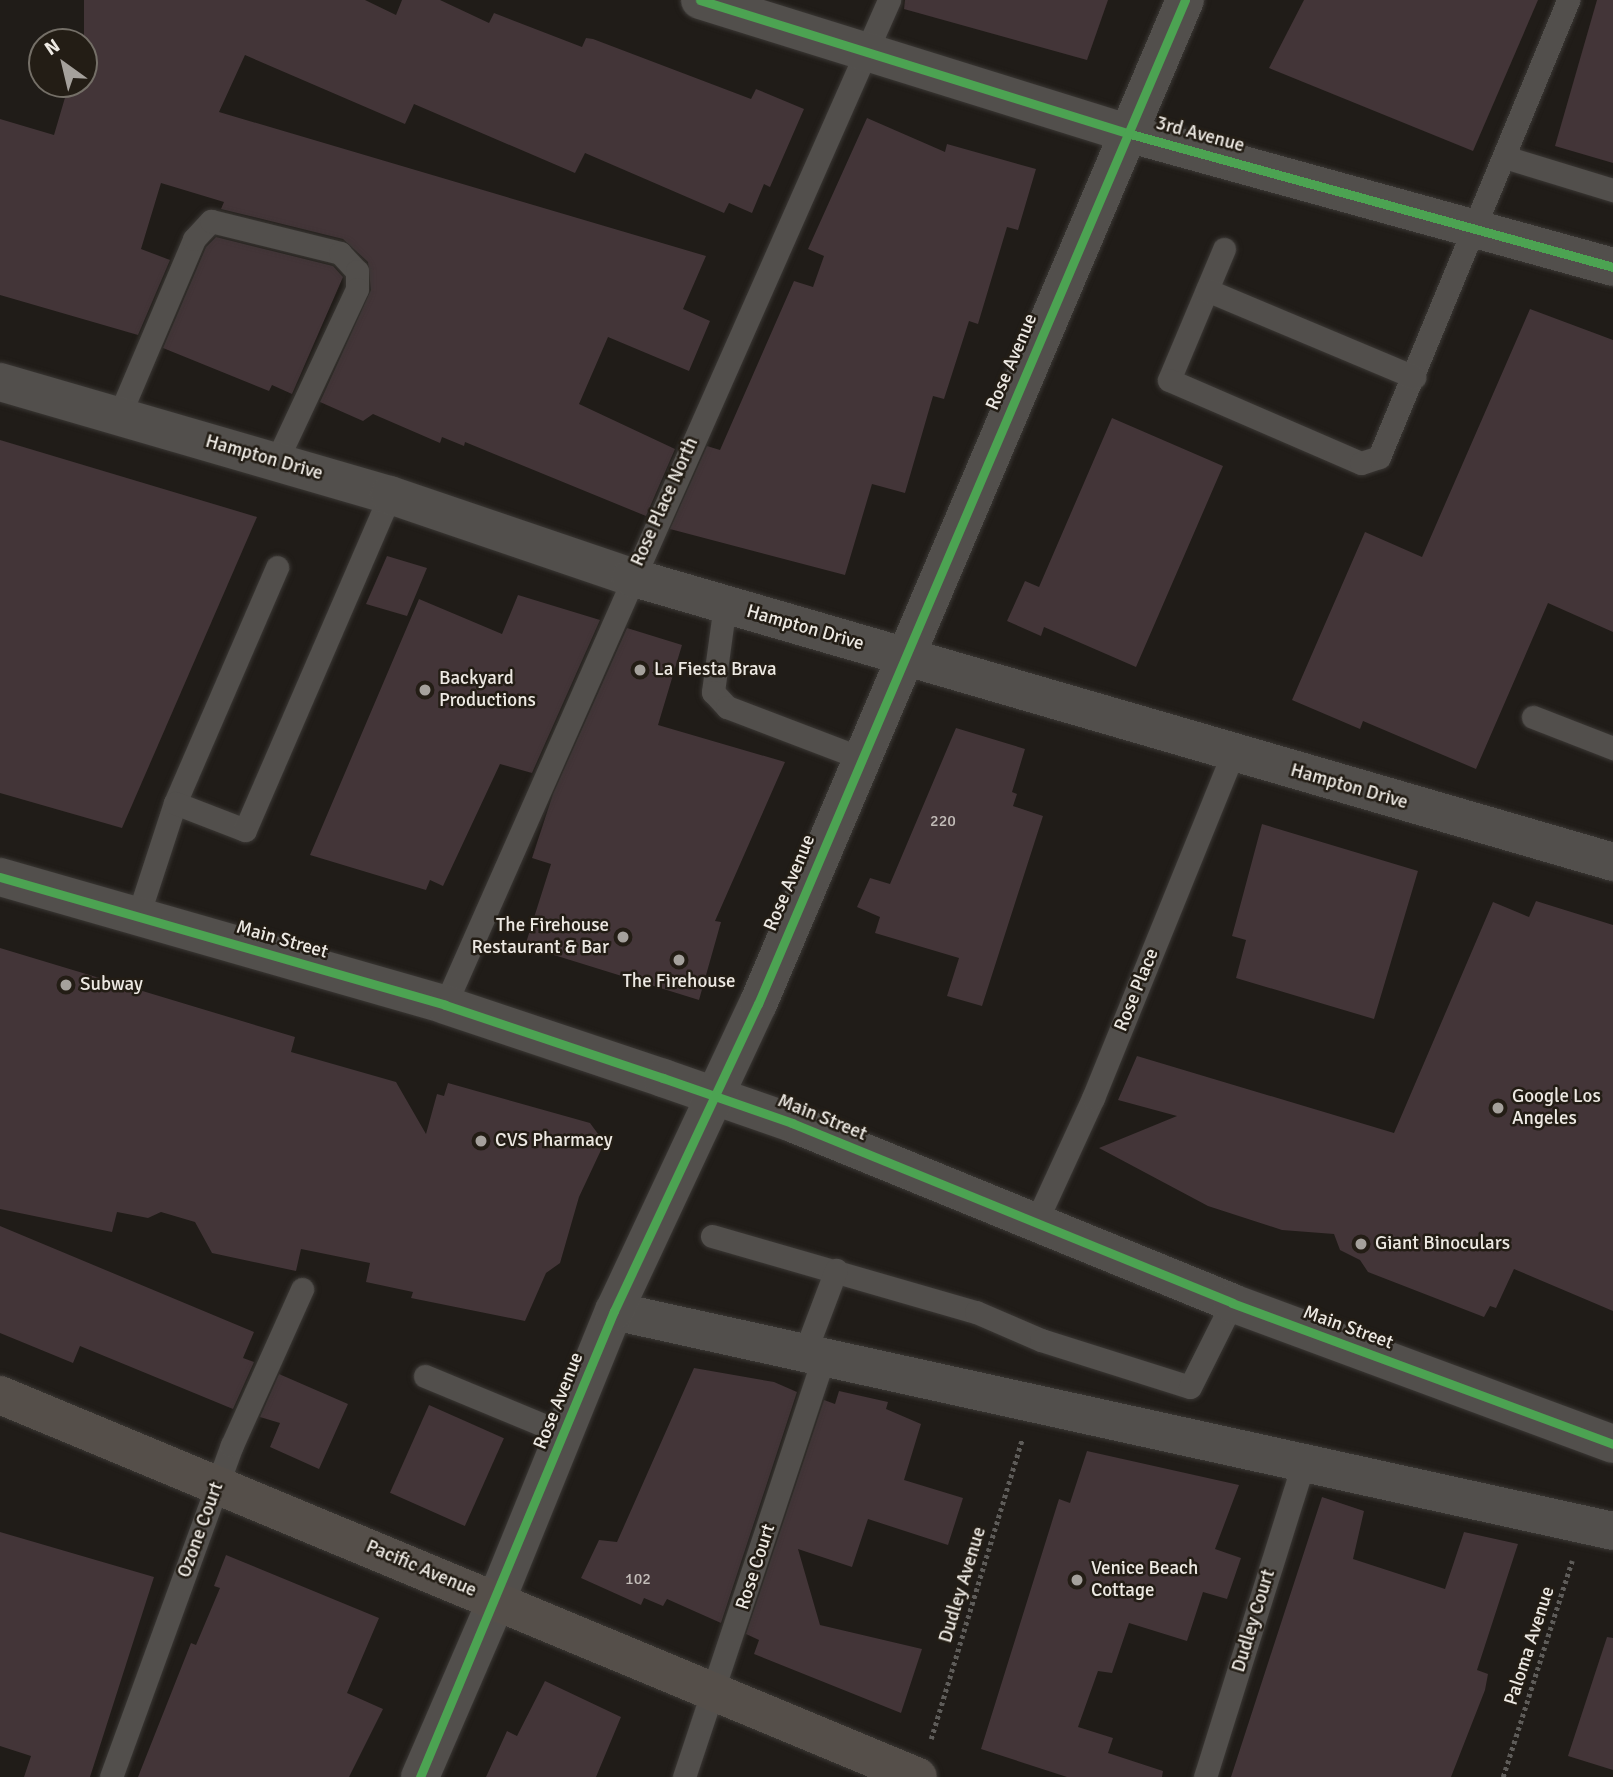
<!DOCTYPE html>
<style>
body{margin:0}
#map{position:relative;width:1613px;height:1777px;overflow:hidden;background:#201c18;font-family:Signika,sans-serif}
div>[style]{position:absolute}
.building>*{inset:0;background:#433538;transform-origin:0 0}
.path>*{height:4.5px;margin-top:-2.25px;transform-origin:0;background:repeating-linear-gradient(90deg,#5e5c59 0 3.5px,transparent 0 7px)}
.roads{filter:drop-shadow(0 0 2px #3a3734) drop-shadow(0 0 2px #3a3734)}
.service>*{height:23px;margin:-11.5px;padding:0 11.5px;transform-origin:11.5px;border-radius:11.5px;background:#524f4c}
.minor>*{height:38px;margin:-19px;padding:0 19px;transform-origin:19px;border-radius:19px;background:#524f4c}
.tertiary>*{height:38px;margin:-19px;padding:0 19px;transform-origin:19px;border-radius:19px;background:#524f4c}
.secondary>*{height:38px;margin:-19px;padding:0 19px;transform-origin:19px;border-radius:19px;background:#554f4a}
.cycleway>*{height:9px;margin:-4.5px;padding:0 4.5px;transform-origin:4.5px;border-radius:4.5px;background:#4ca352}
.dots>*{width:19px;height:19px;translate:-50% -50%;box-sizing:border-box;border:4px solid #231d15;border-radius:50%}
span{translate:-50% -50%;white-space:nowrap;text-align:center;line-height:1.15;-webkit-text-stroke:5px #231d15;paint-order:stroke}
.number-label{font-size:16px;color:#c2bcb8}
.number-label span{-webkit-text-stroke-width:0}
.street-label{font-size:19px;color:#ede9e3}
.poi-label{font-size:19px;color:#ede9e3}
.left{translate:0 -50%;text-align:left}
.right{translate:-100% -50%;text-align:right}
.north{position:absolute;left:28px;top:28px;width:70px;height:70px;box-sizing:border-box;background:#231d15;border:2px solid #746f67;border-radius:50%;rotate:326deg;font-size:19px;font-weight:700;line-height:28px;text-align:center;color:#ede9e3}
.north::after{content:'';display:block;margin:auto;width:24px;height:32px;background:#a5a19c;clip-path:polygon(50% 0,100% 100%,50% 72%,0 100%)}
</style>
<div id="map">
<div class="building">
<i style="clip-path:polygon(84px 0,365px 0,396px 15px,402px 0,440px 0,489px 23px,494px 13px,582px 47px,586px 38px,593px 39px,751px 99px,756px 89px,804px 109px,770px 187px,764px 184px,752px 213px,729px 203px,724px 213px,585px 153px,575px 173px,414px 104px,405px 124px,245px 55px,219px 112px,706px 256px,683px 309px,710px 321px,689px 371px,608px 337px,579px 404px,675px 449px,646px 516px,465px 442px,464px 446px,442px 437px,440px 443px,373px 414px,363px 421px,320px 402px,371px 290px,368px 262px,343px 239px,221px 209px,224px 202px,161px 183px,141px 249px,170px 260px,138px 335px,0 295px,0 119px,54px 135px,69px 84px,84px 84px)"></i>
<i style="clip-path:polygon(905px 0,1108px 0,1087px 60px,904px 9px)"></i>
<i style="clip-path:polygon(1304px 0,1538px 0,1473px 151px,1269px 68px)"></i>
<i style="clip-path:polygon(1597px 0,1613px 0,1613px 163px,1555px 146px)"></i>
<i style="clip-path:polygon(867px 118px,945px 152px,947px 144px,1036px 169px,1018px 230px,1007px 227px,978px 324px,969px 321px,944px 399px,933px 396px,905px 493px,872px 484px,845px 575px,670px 529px,707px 446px,720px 450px,794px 281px,813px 287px,824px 256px,808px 249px)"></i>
<i style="clip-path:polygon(216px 237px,333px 266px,343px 277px,292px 394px,272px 385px,269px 391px,163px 348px,206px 247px)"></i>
<i style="clip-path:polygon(1530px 309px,1613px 340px,1613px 632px,1548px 603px,1476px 769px,1363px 721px,1360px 729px,1292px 700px,1365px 532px,1422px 557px)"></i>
<i style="clip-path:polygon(1112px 418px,1223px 466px,1136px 667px,1044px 627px,1041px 636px,1007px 621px,1025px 581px,1039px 587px)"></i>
<i style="clip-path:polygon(0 440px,257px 517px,122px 828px,0 793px)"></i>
<i style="clip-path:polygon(387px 556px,427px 568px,407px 616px,366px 604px)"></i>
<i style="clip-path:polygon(518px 595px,600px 620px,532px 773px,500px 764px,443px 886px,430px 880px,426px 890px,310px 855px,419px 599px,502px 634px)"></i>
<i style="clip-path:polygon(627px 628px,682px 645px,658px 725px,785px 762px,715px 921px,721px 922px,699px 1000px,525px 946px,551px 864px,532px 858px,553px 794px)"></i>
<i style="clip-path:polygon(956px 728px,1025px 749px,1012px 792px,1017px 794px,1013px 806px,1043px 816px,982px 1006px,947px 996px,959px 958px,875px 933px,880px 917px,857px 907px,870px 878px,890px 884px)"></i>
<i style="clip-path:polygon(1262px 824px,1418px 871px,1374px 1019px,1236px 978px,1246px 940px,1232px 936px)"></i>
<i style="clip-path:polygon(1536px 901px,1613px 925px,1613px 1311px,1514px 1269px,1496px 1308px,1490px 1306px,1484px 1317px,1368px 1272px,1360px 1260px,1340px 1250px,1334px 1234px,1282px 1230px,1208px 1206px,1099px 1148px,1177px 1116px,1118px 1100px,1137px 1056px,1394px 1133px,1493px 902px,1529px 917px)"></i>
<i style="clip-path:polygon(0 948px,295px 1037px,291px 1052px,396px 1082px,426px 1134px,437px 1094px,444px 1096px,448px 1083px,590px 1123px,604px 1142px,601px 1150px,579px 1197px,560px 1263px,546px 1273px,525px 1321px,411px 1298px,413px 1292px,366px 1282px,370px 1263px,301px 1249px,296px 1271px,212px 1253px,195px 1222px,161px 1212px,148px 1218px,117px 1212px,112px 1232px,0 1209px)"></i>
<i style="clip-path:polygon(0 1226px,254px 1332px,243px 1358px,254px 1362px,233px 1409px,80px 1346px,73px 1363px,0 1333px)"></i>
<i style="clip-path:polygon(694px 1368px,774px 1382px,797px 1392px,721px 1623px,667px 1599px,663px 1606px,644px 1598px,641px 1605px,581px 1578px,599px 1540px,617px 1542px)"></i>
<i style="clip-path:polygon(279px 1374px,348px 1404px,319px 1469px,270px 1447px,280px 1423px,260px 1417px)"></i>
<i style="clip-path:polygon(839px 1391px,888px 1402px,886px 1409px,921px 1424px,904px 1480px,963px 1498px,948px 1545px,868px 1519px,852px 1567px,798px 1549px,820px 1625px,922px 1649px,901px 1713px,754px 1654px,759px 1640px,746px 1634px,824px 1400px,835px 1404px)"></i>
<i style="left:429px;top:1405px;width:82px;height:96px;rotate:24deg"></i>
<i style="clip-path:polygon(1087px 1451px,1239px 1485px,1215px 1549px,1241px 1558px,1227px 1599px,1203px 1592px,1187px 1641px,1129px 1623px,1112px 1673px,1098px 1671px,1078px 1727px,1113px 1738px,1108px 1753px,1163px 1771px,1162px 1777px,1067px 1777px,981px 1749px,1059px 1499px,1070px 1503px)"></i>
<i style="clip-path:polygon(1322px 1497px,1364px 1511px,1353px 1559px,1445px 1589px,1464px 1532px,1518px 1544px,1477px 1670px,1488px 1674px,1485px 1690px,1451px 1777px,1231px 1777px)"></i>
<i style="clip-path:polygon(0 1532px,154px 1577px,90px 1777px,24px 1777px,31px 1756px,0 1746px)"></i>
<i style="clip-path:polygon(226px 1555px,379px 1618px,347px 1693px,383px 1709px,349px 1777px,138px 1777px,191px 1643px,196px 1645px,220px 1588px,214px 1586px)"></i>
<i style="clip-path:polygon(1607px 1637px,1613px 1638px,1613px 1770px,1568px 1756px)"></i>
<i style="clip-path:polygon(545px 1681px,621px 1717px,596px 1777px,486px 1777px,507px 1731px,517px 1736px)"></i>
</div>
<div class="path">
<i style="left:931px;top:1739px;width:313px;rotate:-73.1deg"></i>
<i style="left:1503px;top:1777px;width:227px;rotate:-72.3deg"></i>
</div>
<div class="roads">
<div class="service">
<i style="left:1505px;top:157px;width:113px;rotate:17deg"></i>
<i style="left:1224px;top:249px;width:142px;rotate:112.8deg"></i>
<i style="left:1169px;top:380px;width:209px;rotate:23.4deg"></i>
<i style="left:1361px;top:463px;width:19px;rotate:-18deg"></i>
<i style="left:1379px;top:457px;width:495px;rotate:-67.5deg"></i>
<i style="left:1207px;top:290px;width:225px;rotate:22.8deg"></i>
<i style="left:119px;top:416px;width:192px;rotate:-67deg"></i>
<i style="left:194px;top:239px;width:25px;rotate:-47deg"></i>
<i style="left:211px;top:221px;width:133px;rotate:13.9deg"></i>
<i style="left:340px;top:253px;width:25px;rotate:47deg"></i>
<i style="left:357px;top:271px;width:18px;rotate:90deg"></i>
<i style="left:357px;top:289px;width:191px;rotate:115.1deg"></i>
<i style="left:725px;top:604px;width:89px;rotate:97.8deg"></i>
<i style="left:713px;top:692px;width:21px;rotate:47deg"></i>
<i style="left:727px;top:707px;width:146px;rotate:20.9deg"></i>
<i style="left:1533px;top:717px;width:86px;rotate:21.2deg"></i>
<i style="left:175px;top:803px;width:257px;rotate:-66.6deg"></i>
<i style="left:138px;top:916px;width:119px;rotate:-71.9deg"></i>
<i style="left:175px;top:803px;width:75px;rotate:21.1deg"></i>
<i style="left:245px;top:830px;width:365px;rotate:-66.6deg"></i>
<i style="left:445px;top:1005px;width:1099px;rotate:-66.16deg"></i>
<i style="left:1035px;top:1224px;width:139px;rotate:-65.3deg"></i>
<i style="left:1093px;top:1098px;width:371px;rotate:-67.9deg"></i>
<i style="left:712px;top:1236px;width:275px;rotate:16.1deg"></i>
<i style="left:976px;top:1312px;width:71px;rotate:23.3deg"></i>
<i style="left:1041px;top:1340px;width:156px;rotate:17.5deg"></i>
<i style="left:1190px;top:1387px;width:94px;rotate:-63.4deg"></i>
<i style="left:805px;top:1352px;width:88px;rotate:-69.3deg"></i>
<i style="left:425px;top:1376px;width:152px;rotate:22.5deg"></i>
<i style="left:111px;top:1777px;width:353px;rotate:-70deg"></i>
<i style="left:232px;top:1445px;width:171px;rotate:-65.8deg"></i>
<i style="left:684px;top:1777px;width:444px;rotate:-71.6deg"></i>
<i style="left:1205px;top:1777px;width:327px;rotate:-72.6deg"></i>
</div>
<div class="minor">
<i style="left:700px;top:0;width:447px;rotate:17.3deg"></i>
<i style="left:1127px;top:133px;width:504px;rotate:15.41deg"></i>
<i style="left:0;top:382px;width:406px;rotate:16.2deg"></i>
<i style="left:390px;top:495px;width:255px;rotate:18.8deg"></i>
<i style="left:631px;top:577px;width:1023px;rotate:16.18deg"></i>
<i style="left:614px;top:1311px;width:1023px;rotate:12.42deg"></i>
<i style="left:420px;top:1777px;width:192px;rotate:-66.6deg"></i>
</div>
<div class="tertiary">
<i style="left:0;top:877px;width:463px;rotate:16deg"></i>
<i style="left:445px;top:1005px;width:230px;rotate:18.5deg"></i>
<i style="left:663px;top:1078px;width:137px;rotate:19.2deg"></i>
<i style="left:792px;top:1123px;width:475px;rotate:22.2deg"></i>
<i style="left:1232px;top:1303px;width:406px;rotate:20.3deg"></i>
<i style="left:496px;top:1601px;width:313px;rotate:-67.9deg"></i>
<i style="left:614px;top:1311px;width:339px;rotate:-64.9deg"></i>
<i style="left:758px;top:1004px;width:1091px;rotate:-66.96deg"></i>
</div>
<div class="secondary">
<i style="left:0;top:1395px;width:994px;rotate:22.59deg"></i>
</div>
</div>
<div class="cycleway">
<i style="left:700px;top:0;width:447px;rotate:17.3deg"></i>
<i style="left:1127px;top:133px;width:504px;rotate:15.41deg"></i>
<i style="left:0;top:877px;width:463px;rotate:16deg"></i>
<i style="left:445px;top:1005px;width:230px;rotate:18.5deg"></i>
<i style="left:663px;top:1078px;width:137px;rotate:19.2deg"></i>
<i style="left:792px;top:1123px;width:475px;rotate:22.2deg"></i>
<i style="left:1232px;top:1303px;width:406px;rotate:20.3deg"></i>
<i style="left:420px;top:1777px;width:505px;rotate:-67.4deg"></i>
<i style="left:614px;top:1311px;width:339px;rotate:-64.9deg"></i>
<i style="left:758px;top:1004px;width:1091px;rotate:-66.96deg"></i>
</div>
<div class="dots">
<i style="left:640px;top:670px;background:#a5a19c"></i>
<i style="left:425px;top:690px;background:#a5a19c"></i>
<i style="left:623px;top:937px;background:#a5a19c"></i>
<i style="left:679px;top:960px;background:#a5a19c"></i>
<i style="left:66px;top:985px;background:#a5a19c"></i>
<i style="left:1498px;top:1108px;background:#a5a19c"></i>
<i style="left:481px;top:1141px;background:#a5a19c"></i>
<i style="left:1361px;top:1244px;background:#a5a19c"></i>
<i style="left:1077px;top:1580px;background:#a5a19c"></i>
</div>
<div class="number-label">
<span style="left:943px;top:821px">220</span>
<span style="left:638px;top:1579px">102</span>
</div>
<div class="street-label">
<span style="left:1200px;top:135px;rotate:15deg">3rd Avenue</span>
<span style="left:1012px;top:362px;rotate:-67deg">Rose Avenue</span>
<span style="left:264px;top:458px;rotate:16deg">Hampton Drive</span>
<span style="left:665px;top:502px;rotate:-66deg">Rose Place North</span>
<span style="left:805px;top:628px;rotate:16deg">Hampton Drive</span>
<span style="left:1349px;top:787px;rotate:16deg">Hampton Drive</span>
<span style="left:790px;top:883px;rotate:-67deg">Rose Avenue</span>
<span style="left:282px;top:940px;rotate:16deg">Main Street</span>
<span style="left:1137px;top:990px;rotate:-68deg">Rose Place</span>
<span style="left:822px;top:1118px;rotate:22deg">Main Street</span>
<span style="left:1348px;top:1328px;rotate:20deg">Main Street</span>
<span style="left:559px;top:1401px;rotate:-68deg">Rose Avenue</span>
<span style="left:201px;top:1530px;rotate:-70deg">Ozone Court</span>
<span style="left:756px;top:1567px;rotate:-72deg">Rose Court</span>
<span style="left:421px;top:1569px;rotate:23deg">Pacific Avenue</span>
<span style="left:963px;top:1585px;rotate:-73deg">Dudley Avenue</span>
<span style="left:1254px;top:1621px;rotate:-73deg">Dudley Court</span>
<span style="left:1530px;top:1646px;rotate:-72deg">Paloma Avenue</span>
</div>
<div class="poi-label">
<span class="left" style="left:654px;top:670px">La Fiesta Brava</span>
<span class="left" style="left:439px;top:690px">Backyard<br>Productions</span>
<span class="right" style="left:609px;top:937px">The Firehouse<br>Restaurant &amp; Bar</span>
<span style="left:679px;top:982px">The Firehouse</span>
<span class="left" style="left:80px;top:985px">Subway</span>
<span class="left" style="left:1512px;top:1108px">Google Los<br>Angeles</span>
<span class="left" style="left:495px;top:1141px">CVS Pharmacy</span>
<span class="left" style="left:1375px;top:1244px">Giant Binoculars</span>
<span class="left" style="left:1091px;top:1580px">Venice Beach<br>Cottage</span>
</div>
<div class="north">N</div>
</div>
